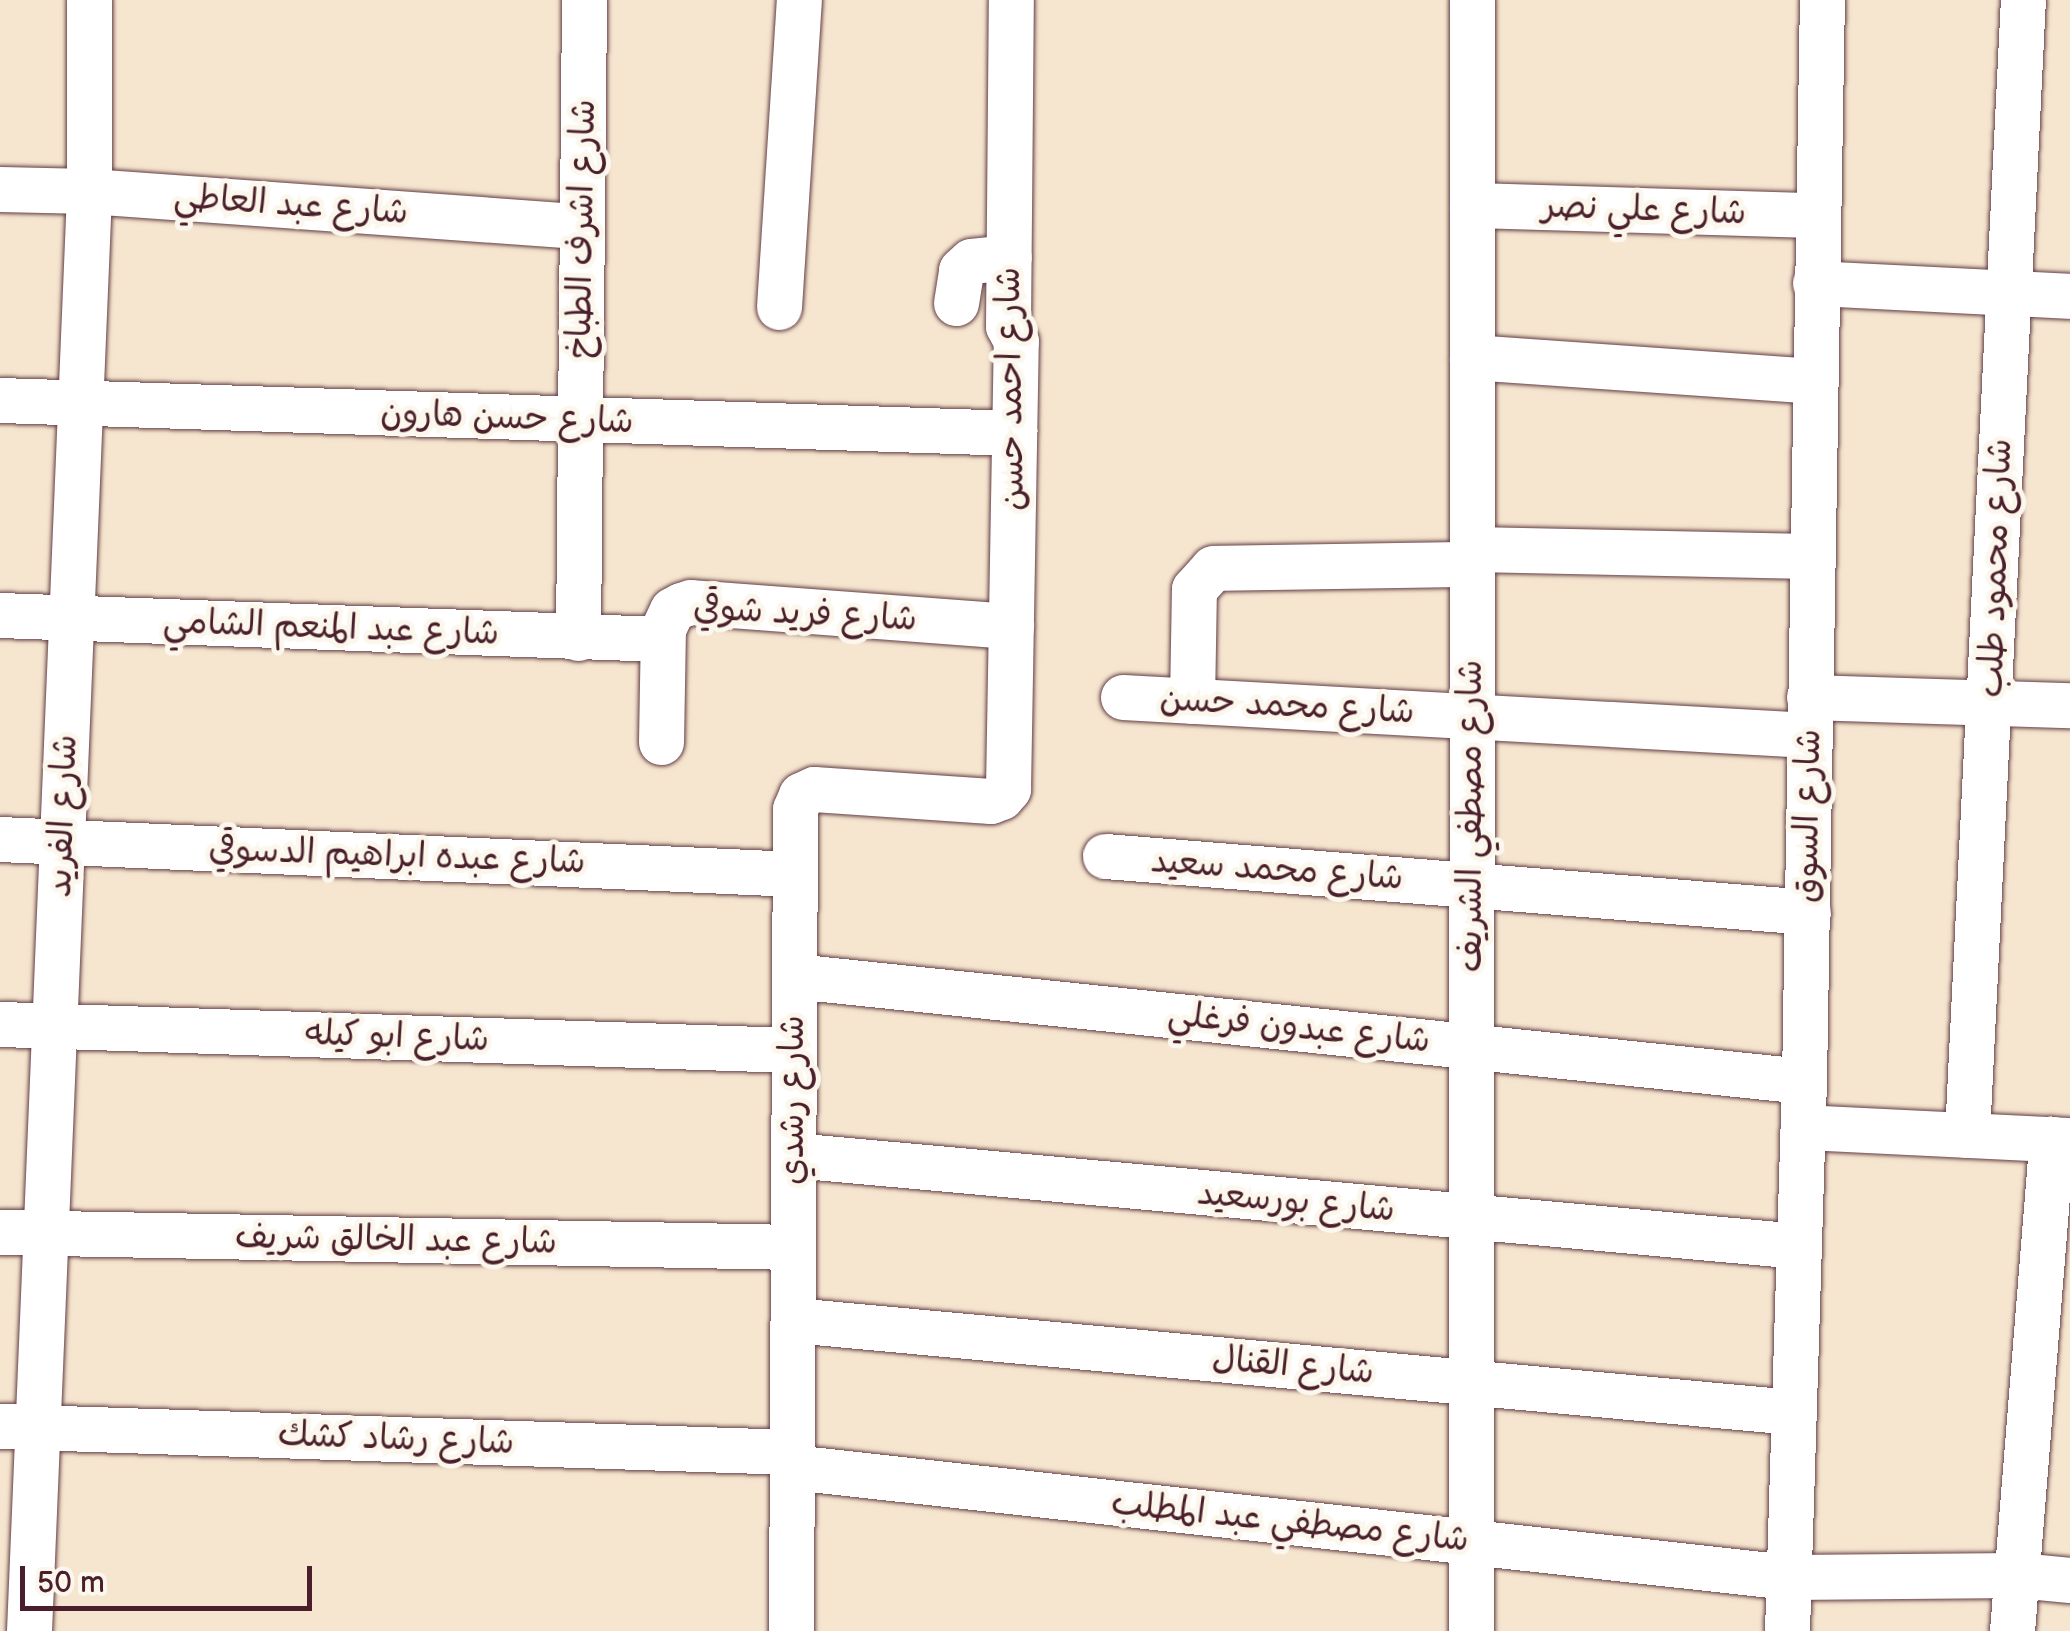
<!DOCTYPE html>
<meta charset="utf-8">
<style>
body{margin:0}
#map{position:relative;width:2070px;height:1631px;overflow:hidden;background:#f6e6cf;font-family:"Balsamiq Sans","Playpen Sans Arabic",sans-serif}
div>[style]{position:absolute}
.roads{filter:drop-shadow(0 0 2px #643d44) drop-shadow(0 0 2px #643d44)}
.street>*{height:45px;margin:-22.5px;padding:0 22.5px;transform-origin:22.5px;border-radius:22.5px;background:#fff}
span{translate:-50% -50%;white-space:nowrap;text-align:center;line-height:1.15;-webkit-text-stroke:10px #fbf7ec;paint-order:stroke}
.street-label{font-size:35px;color:#4a1f2b}
.scale{position:absolute;left:20px;top:1566px;width:292px;height:45px;box-sizing:border-box;border:5px solid #4a1f2b;border-top:0;padding-left:12px;font-size:30px;line-height:35px;white-space:nowrap;color:#4a1f2b;-webkit-text-stroke:8px #fbf7ec;paint-order:stroke}
</style>
<div id="map">
<div class="roads">
<div class="street">
<i style="left:0;top:189px;width:89px;rotate:1.3deg"></i>
<i style="left:89px;top:191px;width:494px;rotate:4.1deg"></i>
<i style="left:1472px;top:205px;width:344px;rotate:1.7deg"></i>
<i style="left:1815px;top:283px;width:255px;rotate:2.9deg"></i>
<i style="left:956px;top:303px;width:33px;rotate:-81deg"></i>
<i style="left:961px;top:270px;width:13px;rotate:-42deg"></i>
<i style="left:971px;top:261px;width:38px;rotate:-6deg"></i>
<i style="left:779px;top:307px;width:308px;rotate:-86.3deg"></i>
<i style="left:1472px;top:357px;width:342px;rotate:4deg"></i>
<i style="left:0;top:400px;width:1015px;rotate:1.86deg"></i>
<i style="left:1472px;top:549px;width:339px;rotate:1.2deg"></i>
<i style="left:0;top:615px;width:662px;rotate:2.08deg"></i>
<i style="left:578px;top:638px;width:638px;rotate:-89.46deg"></i>
<i style="left:1123px;top:697px;width:687px;rotate:3.17deg"></i>
<i style="left:1809px;top:697px;width:261px;rotate:1.8deg"></i>
<i style="left:1192px;top:701px;width:112px;rotate:-89deg"></i>
<i style="left:1194px;top:589px;width:28px;rotate:-48deg"></i>
<i style="left:1213px;top:568px;width:258px;rotate:-0.9deg"></i>
<i style="left:661px;top:742px;width:113px;rotate:-89deg"></i>
<i style="left:663px;top:629px;width:21px;rotate:-65deg"></i>
<i style="left:672px;top:610px;width:10px;rotate:-29deg"></i>
<i style="left:681px;top:605px;width:10px;rotate:-17deg"></i>
<i style="left:691px;top:602px;width:321px;rotate:4.3deg"></i>
<i style="left:0;top:839px;width:795px;rotate:2.52deg"></i>
<i style="left:1105px;top:856px;width:705px;rotate:4.55deg"></i>
<i style="left:794px;top:976px;width:1015px;rotate:5.94deg"></i>
<i style="left:0;top:1024px;width:794px;rotate:1.88deg"></i>
<i style="left:1803px;top:1127px;width:267px;rotate:2.8deg"></i>
<i style="left:1967px;top:1135px;width:1136px;rotate:-87.18deg"></i>
<i style="left:793px;top:1155px;width:1010px;rotate:5.17deg"></i>
<i style="left:0;top:1232px;width:793px;rotate:1.08deg"></i>
<i style="left:793px;top:1320px;width:1004px;rotate:5.26deg"></i>
<i style="left:0;top:1426px;width:792px;rotate:1.88deg"></i>
<i style="left:792px;top:1467px;width:1003px;rotate:6.3deg"></i>
<i style="left:1789px;top:1577px;width:229px;rotate:-0.5deg"></i>
<i style="left:2018px;top:1575px;width:52px;rotate:5.5deg"></i>
<i style="left:29px;top:1631px;width:1441px;rotate:-87.61deg"></i>
<i style="left:89px;top:191px;width:191px;rotate:-90deg"></i>
<i style="left:791px;top:1631px;width:822px;rotate:-89.72deg"></i>
<i style="left:795px;top:809px;width:15px;rotate:-67deg"></i>
<i style="left:801px;top:795px;width:14px;rotate:-25deg"></i>
<i style="left:814px;top:789px;width:177px;rotate:3.9deg"></i>
<i style="left:991px;top:801px;width:11px;rotate:-22deg"></i>
<i style="left:1001px;top:797px;width:11px;rotate:-49deg"></i>
<i style="left:1008px;top:789px;width:448px;rotate:-89deg"></i>
<i style="left:1016px;top:341px;width:17px;rotate:-118deg"></i>
<i style="left:1008px;top:326px;width:326px;rotate:-89.5deg"></i>
<i style="left:1471px;top:1631px;width:1631px;rotate:-89.96deg"></i>
<i style="left:1787px;top:1631px;width:550px;rotate:-88.23deg"></i>
<i style="left:1804px;top:1081px;width:1081px;rotate:-89.05deg"></i>
<i style="left:2012px;top:1631px;width:494px;rotate:-85.4deg"></i>
</div>
</div>
<div class="street-label">
<span style="left:291px;top:205px;rotate:4deg">شارع عبد العاطي</span>
<span style="left:1644px;top:210px;rotate:2deg">شارع علي نصر</span>
<span style="left:582px;top:229px;rotate:-89deg">شارع اشرف الطباخ</span>
<span style="left:1011px;top:389px;rotate:-91deg">شارع احمد حسن</span>
<span style="left:507px;top:418px;rotate:2deg">شارع حسن هارون</span>
<span style="left:1996px;top:568px;rotate:-88deg">شارع محمود طلب</span>
<span style="left:805px;top:614px;rotate:3deg">شارع فريد شوقي</span>
<span style="left:331px;top:628px;rotate:2deg">شارع عبد المنعم الشامي</span>
<span style="left:1287px;top:706px;rotate:3deg">شارع محمد حسن</span>
<span style="left:63px;top:816px;rotate:-88deg">شارع الفريد</span>
<span style="left:1471px;top:816px;rotate:-90deg">شارع مصطفي الشريف</span>
<span style="left:1808px;top:816px;rotate:-89deg">شارع السوق</span>
<span style="left:397px;top:856px;rotate:2deg">شارع عبده ابراهيم الدسوقي</span>
<span style="left:1277px;top:870px;rotate:4deg">شارع محمد سعيد</span>
<span style="left:1299px;top:1028px;rotate:6deg">شارع عبدون فرغلي</span>
<span style="left:397px;top:1037px;rotate:2deg">شارع ابو كيله</span>
<span style="left:793px;top:1100px;rotate:-90deg">شارع رشدي</span>
<span style="left:1296px;top:1202px;rotate:5deg">شارع بورسعيد</span>
<span style="left:396px;top:1240px;rotate:1deg">شارع عبد الخالق شريف</span>
<span style="left:1293px;top:1366px;rotate:5deg">شارع القنال</span>
<span style="left:396px;top:1439px;rotate:2deg">شارع رشاد كشك</span>
<span style="left:1290px;top:1522px;rotate:6deg">شارع مصطفي عبد المطلب</span>
</div>
<div class="scale">50 m</div>
</div>
